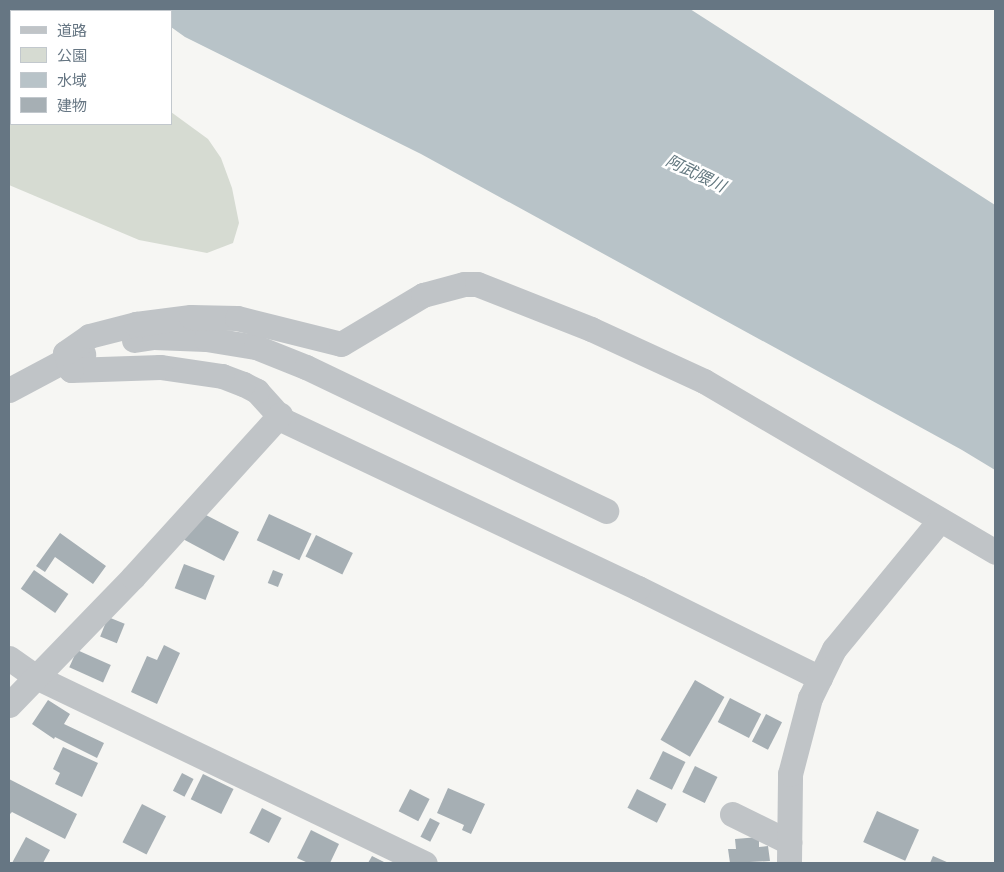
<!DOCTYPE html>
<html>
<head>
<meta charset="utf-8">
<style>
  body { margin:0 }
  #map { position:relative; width:1004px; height:872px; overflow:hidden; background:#f6f6f3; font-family:Manrope,"Noto Sans JP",sans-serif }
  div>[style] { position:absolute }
  .green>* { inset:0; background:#d6dbd2 }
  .water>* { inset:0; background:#b8c3c8 }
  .building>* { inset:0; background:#a6afb4; transform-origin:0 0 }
  .minor>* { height:25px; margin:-12.5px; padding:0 12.5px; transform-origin:12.5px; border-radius:12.5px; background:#c0c4c7 }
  span { translate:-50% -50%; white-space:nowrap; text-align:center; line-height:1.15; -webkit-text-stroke:5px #fff; paint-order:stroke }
  .water-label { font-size:16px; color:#62777f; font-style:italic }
  .frame { position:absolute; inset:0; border:10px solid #667683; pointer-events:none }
  .legend { position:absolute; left:10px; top:10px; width:162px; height:115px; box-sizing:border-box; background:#fff; border:1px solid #c2c8cd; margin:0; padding:6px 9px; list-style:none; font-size:15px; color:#667683 }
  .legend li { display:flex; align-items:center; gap:10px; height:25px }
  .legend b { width:25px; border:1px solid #c2c8cd }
</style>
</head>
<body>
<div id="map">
  <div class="green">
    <i style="clip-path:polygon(9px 9px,25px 9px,30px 11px,11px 11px,11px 124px,171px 124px,171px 112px,208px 139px,221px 158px,232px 188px,239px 223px,233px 243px,207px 253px,139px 240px,9px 185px)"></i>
  </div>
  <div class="water">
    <i style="clip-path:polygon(143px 9px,690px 9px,995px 205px,995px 470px,962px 450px,421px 154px,185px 37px,171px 27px,171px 11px,147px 11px)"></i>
  </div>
  <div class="building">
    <i style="clip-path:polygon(202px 513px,239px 532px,224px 561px,181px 538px)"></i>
    <i style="left:269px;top:514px;width:47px;height:29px;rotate:25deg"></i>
    <i style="clip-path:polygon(60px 533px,106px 566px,93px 584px,55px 557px,45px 572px,36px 566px)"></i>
    <i style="left:316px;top:535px;width:41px;height:24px;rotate:26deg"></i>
    <i style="left:184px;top:564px;width:33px;height:26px;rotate:21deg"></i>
    <i style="left:34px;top:570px;width:42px;height:23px;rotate:35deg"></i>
    <i style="left:273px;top:570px;width:11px;height:14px;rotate:22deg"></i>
    <i style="left:108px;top:617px;width:18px;height:21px;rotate:22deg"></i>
    <i style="clip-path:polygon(164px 645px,180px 653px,157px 704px,131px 692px,147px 656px,157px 660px)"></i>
    <i style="left:77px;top:650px;width:37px;height:19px;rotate:24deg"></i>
    <i style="left:695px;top:680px;width:34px;height:69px;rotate:30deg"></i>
    <i style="left:730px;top:698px;width:35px;height:27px;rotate:27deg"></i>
    <i style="clip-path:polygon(48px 700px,70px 714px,64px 724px,104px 743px,97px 758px,55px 737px,54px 739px,32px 724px)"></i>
    <i style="left:766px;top:714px;width:18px;height:31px;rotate:27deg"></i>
    <i style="clip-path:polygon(63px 747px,98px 763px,82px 797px,55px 784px,60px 773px,53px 769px)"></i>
    <i style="left:663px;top:751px;width:25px;height:31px;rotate:26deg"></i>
    <i style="left:695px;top:766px;width:25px;height:29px;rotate:26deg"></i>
    <i style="left:182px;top:773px;width:13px;height:20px;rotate:27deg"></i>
    <i style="left:203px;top:774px;width:34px;height:28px;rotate:26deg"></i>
    <i style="clip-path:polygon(9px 779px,77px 814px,65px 839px,12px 812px,9px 815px)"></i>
    <i style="clip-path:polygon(448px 788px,485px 804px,471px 834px,462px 830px,464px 825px,437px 813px)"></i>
    <i style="left:410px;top:789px;width:22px;height:25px;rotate:27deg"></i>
    <i style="left:637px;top:789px;width:33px;height:21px;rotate:27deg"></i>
    <i style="left:142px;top:804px;width:27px;height:43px;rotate:27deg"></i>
    <i style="left:262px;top:808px;width:22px;height:28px;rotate:27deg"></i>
    <i style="left:877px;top:811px;width:46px;height:34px;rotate:24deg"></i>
    <i style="left:430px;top:818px;width:11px;height:21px;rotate:27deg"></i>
    <i style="clip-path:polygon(311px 830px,339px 844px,330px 863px,308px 863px,297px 858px)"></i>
    <i style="clip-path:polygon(26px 837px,50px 850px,43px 863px,12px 863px)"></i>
    <i style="clip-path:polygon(759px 837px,759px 847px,768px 846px,770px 861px,730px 863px,728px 849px,736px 849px,735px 839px)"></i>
    <i style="clip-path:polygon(372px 856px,386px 863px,368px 863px)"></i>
    <i style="clip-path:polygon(933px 856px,949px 863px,930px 863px)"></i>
  </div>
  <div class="minor">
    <i style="left:134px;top:340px;width:20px;rotate:-9deg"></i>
    <i style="left:154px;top:337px;width:52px;rotate:2.2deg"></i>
    <i style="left:206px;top:339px;width:51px;rotate:9.1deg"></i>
    <i style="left:256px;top:347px;width:54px;rotate:21.8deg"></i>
    <i style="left:306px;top:367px;width:333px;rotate:25.6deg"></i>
    <i style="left:9px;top:390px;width:66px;rotate:-28.1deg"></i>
    <i style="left:67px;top:359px;width:17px;rotate:-17deg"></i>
    <i style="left:9px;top:658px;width:33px;rotate:35deg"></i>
    <i style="left:36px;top:677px;width:431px;rotate:25.6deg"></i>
    <i style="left:820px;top:678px;width:203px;rotate:-153.7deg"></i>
    <i style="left:638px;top:588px;width:393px;rotate:-154.7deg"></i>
    <i style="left:283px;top:420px;width:39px;rotate:-132deg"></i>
    <i style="left:257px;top:391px;width:16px;rotate:-153deg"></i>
    <i style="left:243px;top:384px;width:22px;rotate:-159deg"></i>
    <i style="left:222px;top:376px;width:63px;rotate:-171.7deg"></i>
    <i style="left:160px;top:367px;width:89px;rotate:178.1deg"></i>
    <i style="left:71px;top:370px;width:18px;rotate:-109deg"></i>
    <i style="left:65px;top:353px;width:29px;rotate:-35deg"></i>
    <i style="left:89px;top:336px;width:49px;rotate:-14.3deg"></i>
    <i style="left:136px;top:324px;width:55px;rotate:-7.3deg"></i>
    <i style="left:191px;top:317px;width:46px;rotate:1.2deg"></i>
    <i style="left:237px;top:318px;width:107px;rotate:14deg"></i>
    <i style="left:341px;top:344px;width:96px;rotate:-30.9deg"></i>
    <i style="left:423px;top:295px;width:42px;rotate:-15deg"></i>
    <i style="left:464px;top:284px;width:13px"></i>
    <i style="left:477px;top:284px;width:123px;rotate:21.5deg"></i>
    <i style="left:591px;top:329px;width:124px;rotate:24.7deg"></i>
    <i style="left:704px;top:381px;width:338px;rotate:30.4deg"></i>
    <i style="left:9px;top:705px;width:178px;rotate:-45.9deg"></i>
    <i style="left:133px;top:577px;width:219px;rotate:-47.8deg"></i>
    <i style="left:732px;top:814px;width:64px;rotate:26.2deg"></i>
    <i style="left:789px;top:861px;width:87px;rotate:-89.3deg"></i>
    <i style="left:790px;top:774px;width:79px;rotate:-75.3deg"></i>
    <i style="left:810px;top:698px;width:55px;rotate:-63.9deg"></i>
    <i style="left:834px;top:649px;width:166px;rotate:-50.6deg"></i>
  </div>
  <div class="water-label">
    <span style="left:696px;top:173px;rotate:26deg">阿武隈川</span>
  </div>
  <div class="frame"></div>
  <ul class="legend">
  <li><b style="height:6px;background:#c0c4c7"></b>道路</li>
  <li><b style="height:14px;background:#d6dbd2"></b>公園</li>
  <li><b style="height:14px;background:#b8c3c8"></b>水域</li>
  <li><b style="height:14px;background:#a6afb4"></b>建物</li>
  </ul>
</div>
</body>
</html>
